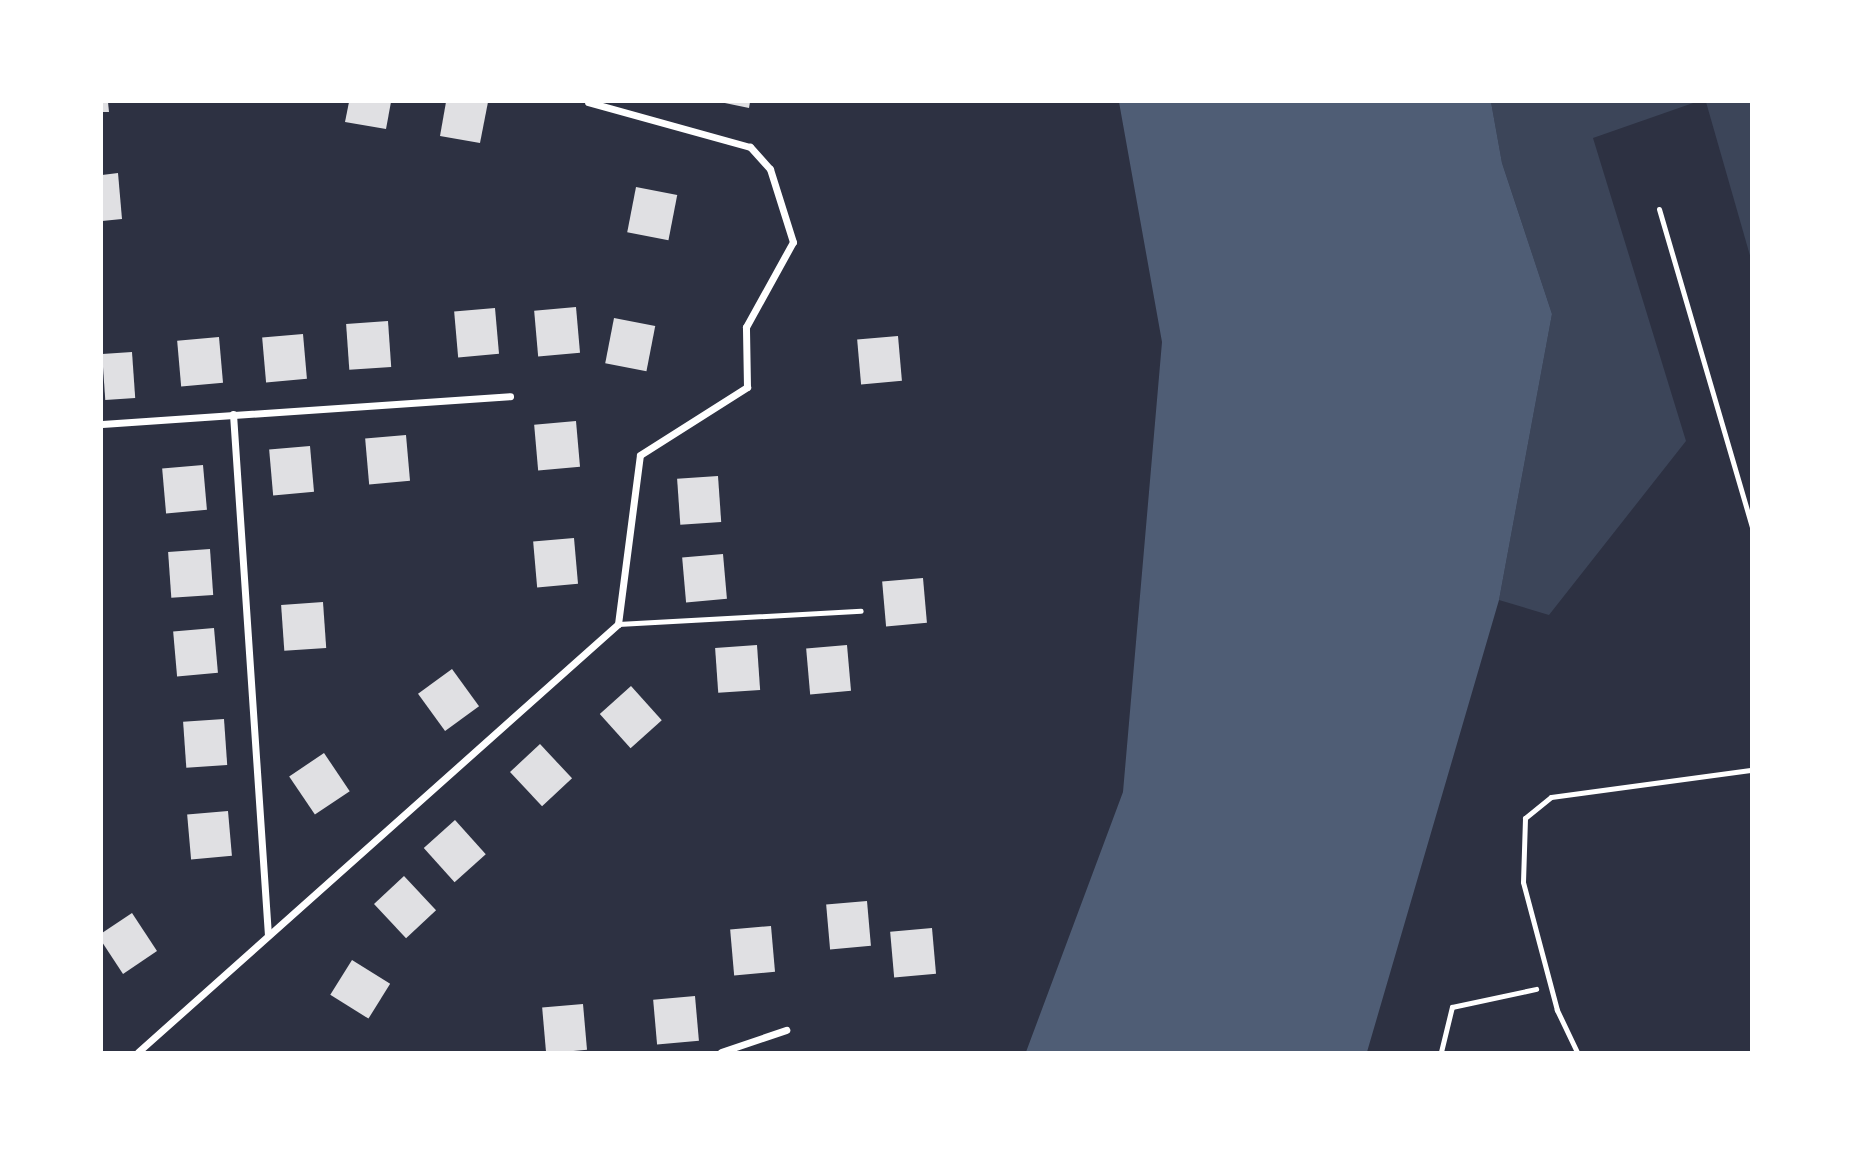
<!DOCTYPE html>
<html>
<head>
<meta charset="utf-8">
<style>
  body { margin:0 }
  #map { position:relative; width:1853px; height:1154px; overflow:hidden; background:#2d3142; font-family:"Golos Text",sans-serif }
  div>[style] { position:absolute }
  .green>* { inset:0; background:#3c4559 }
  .water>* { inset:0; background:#4f5d75 }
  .building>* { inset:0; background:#e0e0e3; transform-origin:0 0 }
  .path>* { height:4.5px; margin:-2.25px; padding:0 2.25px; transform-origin:2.25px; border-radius:2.25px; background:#fff }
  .service>* { height:5px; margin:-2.5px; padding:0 2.5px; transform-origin:2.5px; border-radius:2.5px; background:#fff }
  .minor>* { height:7px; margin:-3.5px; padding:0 3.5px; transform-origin:3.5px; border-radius:3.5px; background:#fff }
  span { translate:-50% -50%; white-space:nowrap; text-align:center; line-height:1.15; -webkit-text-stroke:7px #fff; paint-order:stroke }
  .frame { position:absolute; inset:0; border:103px solid #fff; pointer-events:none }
</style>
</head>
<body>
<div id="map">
  <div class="green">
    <i style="clip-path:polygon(1491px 102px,1696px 102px,1593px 138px,1686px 441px,1549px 615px,1499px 600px,1552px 314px,1502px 163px)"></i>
    <i style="clip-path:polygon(1706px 102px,1751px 102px,1751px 259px)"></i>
  </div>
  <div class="water">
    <i style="clip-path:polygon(1119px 102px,1491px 102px,1502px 163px,1552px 314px,1499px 600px,1367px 1052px,1026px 1052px,1123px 792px,1162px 342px)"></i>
  </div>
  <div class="building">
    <i style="clip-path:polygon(102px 102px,108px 102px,109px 112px,102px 112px)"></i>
    <i style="clip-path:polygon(349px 102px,391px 102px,386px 129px,345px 122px)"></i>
    <i style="clip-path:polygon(446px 102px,488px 102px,480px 143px,440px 136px)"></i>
    <i style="clip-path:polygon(720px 102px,750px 102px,749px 108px)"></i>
    <i style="clip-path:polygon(118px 173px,122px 219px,102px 221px,102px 175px)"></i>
    <i style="left:636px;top:187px;width:42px;height:46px;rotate:11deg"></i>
    <i style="left:576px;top:307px;width:46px;height:42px;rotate:85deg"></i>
    <i style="left:495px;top:308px;width:46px;height:41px;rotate:85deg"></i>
    <i style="left:614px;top:318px;width:42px;height:46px;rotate:11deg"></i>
    <i style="left:388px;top:321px;width:46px;height:42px;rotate:86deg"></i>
    <i style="left:303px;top:334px;width:45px;height:41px;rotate:85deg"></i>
    <i style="left:898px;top:336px;width:45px;height:41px;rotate:85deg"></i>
    <i style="left:219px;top:337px;width:46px;height:42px;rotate:85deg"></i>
    <i style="left:132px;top:352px;width:46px;height:30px;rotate:86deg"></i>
    <i style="left:576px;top:421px;width:46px;height:42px;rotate:85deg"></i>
    <i style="left:406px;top:435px;width:46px;height:41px;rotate:85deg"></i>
    <i style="left:310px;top:446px;width:46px;height:41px;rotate:85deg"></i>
    <i style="left:203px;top:465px;width:45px;height:41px;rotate:85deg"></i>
    <i style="left:718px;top:476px;width:46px;height:41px;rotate:86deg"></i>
    <i style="left:574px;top:538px;width:46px;height:41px;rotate:85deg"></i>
    <i style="left:210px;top:549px;width:46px;height:42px;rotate:86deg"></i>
    <i style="left:723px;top:554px;width:45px;height:41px;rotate:85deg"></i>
    <i style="left:923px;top:578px;width:45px;height:41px;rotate:85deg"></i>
    <i style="left:323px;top:602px;width:46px;height:42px;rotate:86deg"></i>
    <i style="left:214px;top:628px;width:45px;height:41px;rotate:85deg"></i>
    <i style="left:757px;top:645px;width:45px;height:42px;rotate:86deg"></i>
    <i style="left:847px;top:645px;width:46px;height:41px;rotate:85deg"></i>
    <i style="left:452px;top:669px;width:46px;height:42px;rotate:54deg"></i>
    <i style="left:631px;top:686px;width:46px;height:42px;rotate:48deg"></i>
    <i style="left:224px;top:719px;width:46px;height:41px;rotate:86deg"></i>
    <i style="left:540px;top:744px;width:47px;height:41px;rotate:47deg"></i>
    <i style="left:324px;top:753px;width:46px;height:42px;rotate:56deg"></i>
    <i style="left:228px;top:811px;width:45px;height:41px;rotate:85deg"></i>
    <i style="left:455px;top:820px;width:46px;height:42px;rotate:48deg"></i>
    <i style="left:404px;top:876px;width:47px;height:41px;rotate:47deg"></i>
    <i style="left:867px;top:901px;width:45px;height:41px;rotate:85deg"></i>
    <i style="clip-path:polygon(132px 913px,157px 951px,123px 974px,102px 942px,102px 933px)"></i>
    <i style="left:771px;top:926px;width:46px;height:41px;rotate:85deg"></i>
    <i style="left:932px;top:928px;width:46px;height:42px;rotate:85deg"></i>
    <i style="left:352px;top:960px;width:45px;height:41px;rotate:32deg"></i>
    <i style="left:695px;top:996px;width:45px;height:42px;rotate:85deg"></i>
    <i style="left:583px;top:1004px;width:46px;height:41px;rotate:85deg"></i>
  </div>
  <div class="path">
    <i style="left:1441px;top:1052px;width:46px;rotate:-76.3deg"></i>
    <i style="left:1452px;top:1007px;width:86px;rotate:-12.1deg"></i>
  </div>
  <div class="service">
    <i style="left:1659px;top:209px;width:331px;rotate:73.7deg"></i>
    <i style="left:618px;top:624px;width:243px;rotate:-3.1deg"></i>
    <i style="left:1577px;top:1052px;width:47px;rotate:-115.5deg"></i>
    <i style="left:1557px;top:1010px;width:132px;rotate:-104.9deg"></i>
    <i style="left:1523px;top:882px;width:64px;rotate:-88.2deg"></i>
    <i style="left:1525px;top:818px;width:33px;rotate:-39deg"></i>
    <i style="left:1551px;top:797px;width:203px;rotate:-7.7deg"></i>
  </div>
  <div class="minor">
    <i style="left:233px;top:414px;width:522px;rotate:86.16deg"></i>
    <i style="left:102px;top:424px;width:409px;rotate:-3.9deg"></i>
    <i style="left:138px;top:1052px;width:643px;rotate:-41.72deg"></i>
    <i style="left:618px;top:624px;width:170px;rotate:-82.6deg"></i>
    <i style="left:640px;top:455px;width:127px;rotate:-32.4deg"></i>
    <i style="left:747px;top:387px;width:60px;rotate:-91deg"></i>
    <i style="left:746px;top:327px;width:97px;rotate:-61.1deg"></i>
    <i style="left:793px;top:242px;width:77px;rotate:-107.5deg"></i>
    <i style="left:770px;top:169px;width:30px;rotate:-132deg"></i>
    <i style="left:750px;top:147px;width:168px;rotate:-164.5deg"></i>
    <i style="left:721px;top:1052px;width:69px;rotate:-18.7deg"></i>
  </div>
  <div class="frame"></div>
</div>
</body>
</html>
